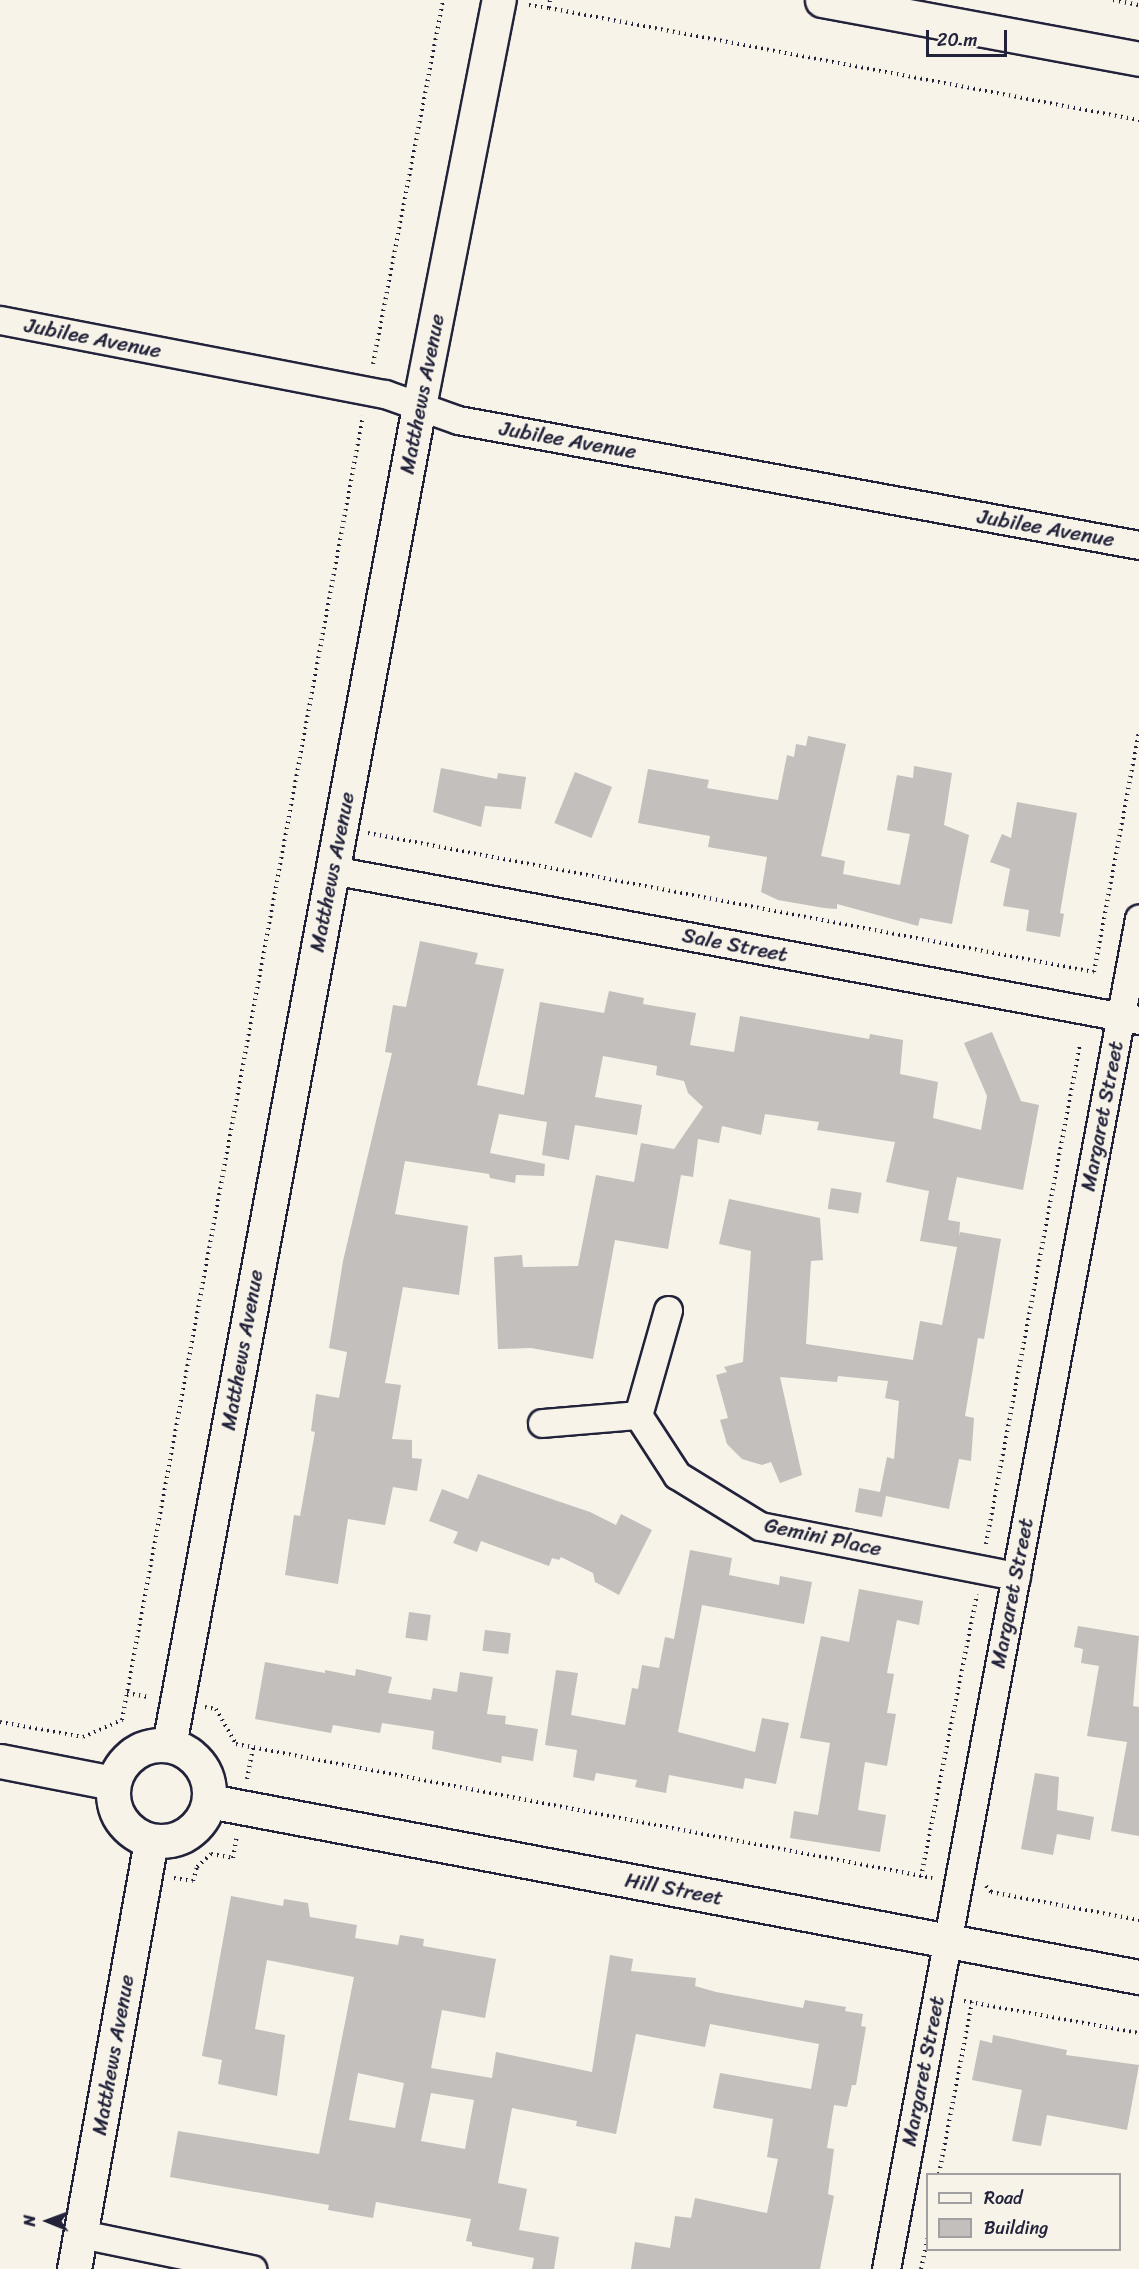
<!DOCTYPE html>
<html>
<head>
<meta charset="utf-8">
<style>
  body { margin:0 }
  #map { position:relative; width:1139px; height:2269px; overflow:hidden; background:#f7f3e8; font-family:Sriracha,sans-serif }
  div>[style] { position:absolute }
  .building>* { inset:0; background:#c2bfbd; transform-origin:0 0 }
  .path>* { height:4px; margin-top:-2px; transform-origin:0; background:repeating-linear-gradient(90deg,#22223b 0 1.5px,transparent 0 6px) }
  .roads { filter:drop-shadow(2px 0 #22223b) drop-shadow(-2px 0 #22223b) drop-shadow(0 2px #22223b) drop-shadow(0 -2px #22223b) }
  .street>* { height:27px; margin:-13.5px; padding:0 13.5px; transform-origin:13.5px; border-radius:13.5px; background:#f7f3e8 }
  .secondary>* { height:33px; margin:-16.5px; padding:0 16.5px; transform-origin:16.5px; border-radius:16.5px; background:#f7f3e8 }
  .secondary>.ring { margin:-16.5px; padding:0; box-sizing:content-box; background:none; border:33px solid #f7f3e8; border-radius:50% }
  span { translate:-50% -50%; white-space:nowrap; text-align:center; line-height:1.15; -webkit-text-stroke:5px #f7f3e8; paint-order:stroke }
  .street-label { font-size:21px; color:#22223b }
  .legend { position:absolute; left:926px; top:2173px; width:195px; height:78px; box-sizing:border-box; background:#f7f3e8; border:2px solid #a29fa3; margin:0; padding:8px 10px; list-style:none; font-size:18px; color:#22223b }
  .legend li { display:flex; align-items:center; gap:12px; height:30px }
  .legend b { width:30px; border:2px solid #a29fa3 }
  .north { position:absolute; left:18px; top:2191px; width:60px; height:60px; -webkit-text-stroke:4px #f7f3e8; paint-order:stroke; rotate:271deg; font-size:16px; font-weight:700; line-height:24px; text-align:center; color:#22223b }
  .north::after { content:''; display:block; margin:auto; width:21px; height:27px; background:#22223b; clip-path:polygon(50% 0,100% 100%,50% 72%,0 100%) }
  .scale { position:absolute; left:926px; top:30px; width:81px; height:27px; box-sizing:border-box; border:3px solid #22223b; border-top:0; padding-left:8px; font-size:18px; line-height:21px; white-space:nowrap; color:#22223b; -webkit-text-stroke:4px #f7f3e8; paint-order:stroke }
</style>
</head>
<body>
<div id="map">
  <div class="building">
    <i style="clip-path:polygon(808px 736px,846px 744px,821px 856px,845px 861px,843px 874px,900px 885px,910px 834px,887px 830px,897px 775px,913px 778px,914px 766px,952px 773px,944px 825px,969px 835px,952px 924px,920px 918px,918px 926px,837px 904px,837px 909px,824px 908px,778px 900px,761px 892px,767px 857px,708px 847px,710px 836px,638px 823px,648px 769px,709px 780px,707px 788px,778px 800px,787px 755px,794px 757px,796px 744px,806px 746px)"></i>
    <i style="clip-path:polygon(441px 768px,497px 779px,498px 773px,526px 777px,521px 809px,485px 806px,481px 827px,433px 812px)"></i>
    <i style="left:575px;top:772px;width:40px;height:55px;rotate:22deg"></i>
    <i style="clip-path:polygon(1017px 802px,1077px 813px,1060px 913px,1064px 914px,1060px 937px,1026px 931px,1029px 910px,1003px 906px,1010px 869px,990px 862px,1002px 834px,1011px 838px)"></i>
    <i style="clip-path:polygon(420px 941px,478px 953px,475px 964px,504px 969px,477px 1085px,524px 1095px,540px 1002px,604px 1013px,609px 991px,644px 998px,643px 1004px,696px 1013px,690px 1045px,734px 1052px,740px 1016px,869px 1039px,870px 1034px,903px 1040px,900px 1074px,938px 1082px,933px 1118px,981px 1130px,987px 1096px,964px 1043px,992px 1032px,1021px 1101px,1039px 1105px,1023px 1190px,957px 1177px,948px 1220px,960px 1222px,959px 1237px,960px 1232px,1001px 1239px,984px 1339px,978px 1338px,965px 1416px,974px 1418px,971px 1461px,959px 1459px,949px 1509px,886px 1496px,882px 1517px,855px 1512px,859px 1488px,880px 1492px,887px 1457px,894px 1459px,899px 1401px,885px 1398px,888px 1381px,838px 1376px,837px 1382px,780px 1377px,802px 1475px,780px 1483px,771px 1462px,762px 1465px,742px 1459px,727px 1444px,720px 1420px,728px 1418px,716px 1375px,727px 1372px,724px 1367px,743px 1362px,751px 1251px,719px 1244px,729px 1199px,820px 1218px,823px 1260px,811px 1261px,806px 1344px,913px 1360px,920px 1321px,942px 1325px,957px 1247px,920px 1241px,929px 1191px,886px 1182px,895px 1142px,817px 1130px,819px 1122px,765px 1114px,761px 1135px,722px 1126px,719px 1143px,698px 1139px,693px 1177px,681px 1175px,668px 1249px,615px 1240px,593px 1359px,531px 1348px,498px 1349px,494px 1257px,522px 1255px,523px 1267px,578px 1266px,596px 1175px,634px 1182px,641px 1143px,674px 1149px,703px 1107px,688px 1093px,684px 1081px,656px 1075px,657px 1066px,603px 1056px,595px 1097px,642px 1105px,637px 1135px,575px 1125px,569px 1160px,542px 1155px,547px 1122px,499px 1114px,490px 1153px,545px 1164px,544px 1176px,516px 1175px,515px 1183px,490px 1178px,489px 1174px,405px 1161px,395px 1214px,468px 1226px,459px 1295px,403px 1287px,385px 1383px,401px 1385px,392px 1439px,412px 1440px,412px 1458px,422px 1459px,417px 1491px,393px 1487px,385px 1525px,348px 1519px,338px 1584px,285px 1575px,294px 1515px,300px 1516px,315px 1432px,311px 1431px,316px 1394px,339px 1398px,347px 1352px,329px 1348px,343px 1261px,392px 1053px,385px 1052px,393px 1005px,406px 1007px)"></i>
    <i style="left:831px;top:1188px;width:31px;height:21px;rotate:9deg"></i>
    <i style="clip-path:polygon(478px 1474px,590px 1512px,616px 1525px,621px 1514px,652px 1530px,619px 1595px,595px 1582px,593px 1573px,561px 1557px,559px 1560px,552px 1558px,549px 1566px,481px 1541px,477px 1552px,453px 1543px,458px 1532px,429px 1521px,442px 1489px,468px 1499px)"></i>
    <i style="clip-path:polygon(690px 1550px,732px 1558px,729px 1575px,779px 1585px,780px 1576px,812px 1582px,804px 1624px,702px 1605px,678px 1732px,755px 1752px,762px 1718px,789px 1723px,776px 1784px,745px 1778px,743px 1789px,669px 1775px,666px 1793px,635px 1787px,637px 1780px,596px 1773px,594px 1781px,573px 1777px,577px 1750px,545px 1745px,556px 1670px,578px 1673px,571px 1715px,625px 1725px,632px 1688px,638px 1689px,642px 1665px,659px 1668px,665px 1637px,674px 1639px)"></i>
    <i style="clip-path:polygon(859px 1589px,923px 1601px,919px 1625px,897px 1620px,887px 1673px,894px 1674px,887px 1713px,896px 1714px,887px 1766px,865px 1762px,858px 1810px,886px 1815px,880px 1852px,790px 1838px,794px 1811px,818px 1815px,830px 1743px,800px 1738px,821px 1636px,849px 1642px)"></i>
    <i style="left:409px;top:1612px;width:22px;height:26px;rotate:8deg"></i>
    <i style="clip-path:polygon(1078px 1626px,1139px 1636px,1133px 1706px,1139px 1707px,1139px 1836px,1111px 1831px,1127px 1742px,1087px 1736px,1099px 1666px,1081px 1663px,1083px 1649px,1074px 1647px)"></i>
    <i style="left:485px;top:1630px;width:26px;height:21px;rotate:7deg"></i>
    <i style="clip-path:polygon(265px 1662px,325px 1673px,325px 1670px,355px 1676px,356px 1669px,392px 1677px,388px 1693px,431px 1700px,433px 1688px,457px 1692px,460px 1672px,493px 1677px,487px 1714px,506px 1716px,505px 1724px,538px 1729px,533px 1761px,502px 1756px,501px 1763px,432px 1749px,434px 1731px,382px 1723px,380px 1733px,333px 1725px,331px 1733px,255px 1719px)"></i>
    <i style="clip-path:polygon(1035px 1773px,1059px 1777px,1057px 1810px,1094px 1817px,1090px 1840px,1057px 1834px,1053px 1855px,1021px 1849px)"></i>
    <i style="clip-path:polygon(evenodd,231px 1896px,283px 1906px,284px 1899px,308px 1903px,310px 1917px,357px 1925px,355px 1938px,398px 1945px,400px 1935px,424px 1939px,423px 1946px,496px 1959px,485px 2018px,442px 2010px,431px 2068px,492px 2078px,496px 2052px,592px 2072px,610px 1955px,633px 1959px,631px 1971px,696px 1978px,695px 1986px,716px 1992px,803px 2008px,805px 2000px,846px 2007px,845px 2011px,863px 2014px,861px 2026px,866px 2027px,856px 2085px,852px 2085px,847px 2107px,834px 2105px,827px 2148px,834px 2149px,828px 2194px,834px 2196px,820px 2269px,631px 2269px,635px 2242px,670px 2248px,675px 2216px,691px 2218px,695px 2198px,767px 2213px,778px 2159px,767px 2157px,773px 2119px,713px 2108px,720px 2073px,811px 2089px,819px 2044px,710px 2024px,705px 2047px,636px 2034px,616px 2134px,576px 2126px,577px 2121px,512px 2108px,498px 2183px,527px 2189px,519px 2230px,559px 2237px,554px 2269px,532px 2269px,534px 2258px,472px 2246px,472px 2242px,466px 2241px,471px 2219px,376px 2202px,373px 2218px,328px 2210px,329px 2205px,170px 2177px,178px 2131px,319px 2154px,354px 1977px,267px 1960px,255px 2029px,285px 2035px,277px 2096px,218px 2084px,222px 2060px,202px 2056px,231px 1896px,358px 2073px,404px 2083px,395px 2128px,349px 2120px,358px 2073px,231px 1896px,431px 2093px,474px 2100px,465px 2149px,421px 2141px,431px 2093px)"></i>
    <i style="clip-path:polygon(993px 2035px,1067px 2050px,1066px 2055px,1139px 2065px,1127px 2130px,1047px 2115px,1041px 2146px,1012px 2141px,1022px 2090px,972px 2080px,980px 2040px,992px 2043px)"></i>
  </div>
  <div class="path">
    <i style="left:1113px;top:0;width:26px;rotate:11deg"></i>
    <i style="left:529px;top:5px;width:20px;rotate:9deg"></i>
    <i style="left:549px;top:8px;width:8px;rotate:-83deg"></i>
    <i style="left:549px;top:8px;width:601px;rotate:10.75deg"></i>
    <i style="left:373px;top:364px;width:371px;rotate:-79.1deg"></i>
    <i style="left:368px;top:833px;width:739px;rotate:10.84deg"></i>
    <i style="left:1094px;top:972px;width:244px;rotate:-79.4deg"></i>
    <i style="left:986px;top:1544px;width:509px;rotate:-79.35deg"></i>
    <i style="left:127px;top:1693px;width:20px;rotate:11deg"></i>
    <i style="left:205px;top:1707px;width:11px;rotate:10deg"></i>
    <i style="left:216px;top:1709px;width:40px;rotate:60.3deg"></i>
    <i style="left:236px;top:1744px;width:709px;rotate:10.9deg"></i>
    <i style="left:0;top:1722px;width:84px;rotate:10.2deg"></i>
    <i style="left:83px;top:1737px;width:43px;rotate:-23.6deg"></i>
    <i style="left:122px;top:1720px;width:1326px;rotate:-79.53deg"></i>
    <i style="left:247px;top:1779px;width:32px;rotate:-79deg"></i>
    <i style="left:921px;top:1877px;width:288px;rotate:-78.8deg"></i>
    <i style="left:174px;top:1878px;width:19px;rotate:9deg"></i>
    <i style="left:193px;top:1881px;width:15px;rotate:-74deg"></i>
    <i style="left:197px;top:1867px;width:19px;rotate:-43deg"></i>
    <i style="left:211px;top:1854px;width:22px;rotate:10deg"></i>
    <i style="left:233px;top:1858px;width:22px;rotate:-80deg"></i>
    <i style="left:986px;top:1886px;width:8px;rotate:50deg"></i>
    <i style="left:991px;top:1892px;width:151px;rotate:10.7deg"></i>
    <i style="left:964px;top:2001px;width:178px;rotate:10.4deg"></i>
    <i style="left:939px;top:2174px;width:175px;rotate:-79.1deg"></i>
    <i style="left:921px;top:2269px;width:34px;rotate:-78deg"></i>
  </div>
  <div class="roads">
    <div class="street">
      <i style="left:0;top:320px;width:392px;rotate:10.9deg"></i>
      <i style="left:385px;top:394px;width:77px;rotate:19.6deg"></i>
      <i style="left:458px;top:420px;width:692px;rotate:10.4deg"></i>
      <i style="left:332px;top:870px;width:821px;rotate:10.53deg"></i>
      <i style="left:668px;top:1310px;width:109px;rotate:105.9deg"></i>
      <i style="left:638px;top:1415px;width:72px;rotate:57deg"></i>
      <i style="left:677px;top:1475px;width:97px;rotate:31.6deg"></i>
      <i style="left:760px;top:1526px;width:261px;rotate:11.1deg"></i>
      <i style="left:542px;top:1423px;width:96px;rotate:-4.8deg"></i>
      <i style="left:81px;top:2234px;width:175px;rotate:11.6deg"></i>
      <i style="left:886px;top:2269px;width:1374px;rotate:-79.39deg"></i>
    </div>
    <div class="secondary">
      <i style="left:822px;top:0;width:322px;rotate:10.5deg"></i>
      <i class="ring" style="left:113px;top:1745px;width:63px;height:63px"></i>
      <i style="left:169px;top:1745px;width:1362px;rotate:-79.42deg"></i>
      <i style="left:419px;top:406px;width:414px;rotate:-78.9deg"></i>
      <i style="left:0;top:1761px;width:115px;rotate:11deg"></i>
      <i style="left:209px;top:1801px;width:947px;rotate:10.72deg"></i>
      <i style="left:74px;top:2269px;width:435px;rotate:-79.8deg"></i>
    </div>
  </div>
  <div class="street-label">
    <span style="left:93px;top:338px;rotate:11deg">Jubilee Avenue</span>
    <span style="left:422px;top:394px;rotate:-79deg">Matthews Avenue</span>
    <span style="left:568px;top:440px;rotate:10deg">Jubilee Avenue</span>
    <span style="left:1046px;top:528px;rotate:10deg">Jubilee Avenue</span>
    <span style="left:332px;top:872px;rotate:-79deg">Matthews Avenue</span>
    <span style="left:735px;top:945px;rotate:11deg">Sale Street</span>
    <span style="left:1102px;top:1116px;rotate:-79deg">Margaret Street</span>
    <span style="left:242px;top:1350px;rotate:-80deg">Matthews Avenue</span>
    <span style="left:823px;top:1537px;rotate:12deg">Gemini Place</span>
    <span style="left:1012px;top:1593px;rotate:-79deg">Margaret Street</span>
    <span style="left:674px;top:1889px;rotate:11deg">Hill Street</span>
    <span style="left:113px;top:2055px;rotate:-80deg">Matthews Avenue</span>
    <span style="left:923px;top:2071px;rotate:-79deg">Margaret Street</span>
  </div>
  <ul class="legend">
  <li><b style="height:8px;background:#f7f3e8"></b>Road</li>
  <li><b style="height:16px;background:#c2bfbd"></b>Building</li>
  </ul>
  <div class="north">N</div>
  <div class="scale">20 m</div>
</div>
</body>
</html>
